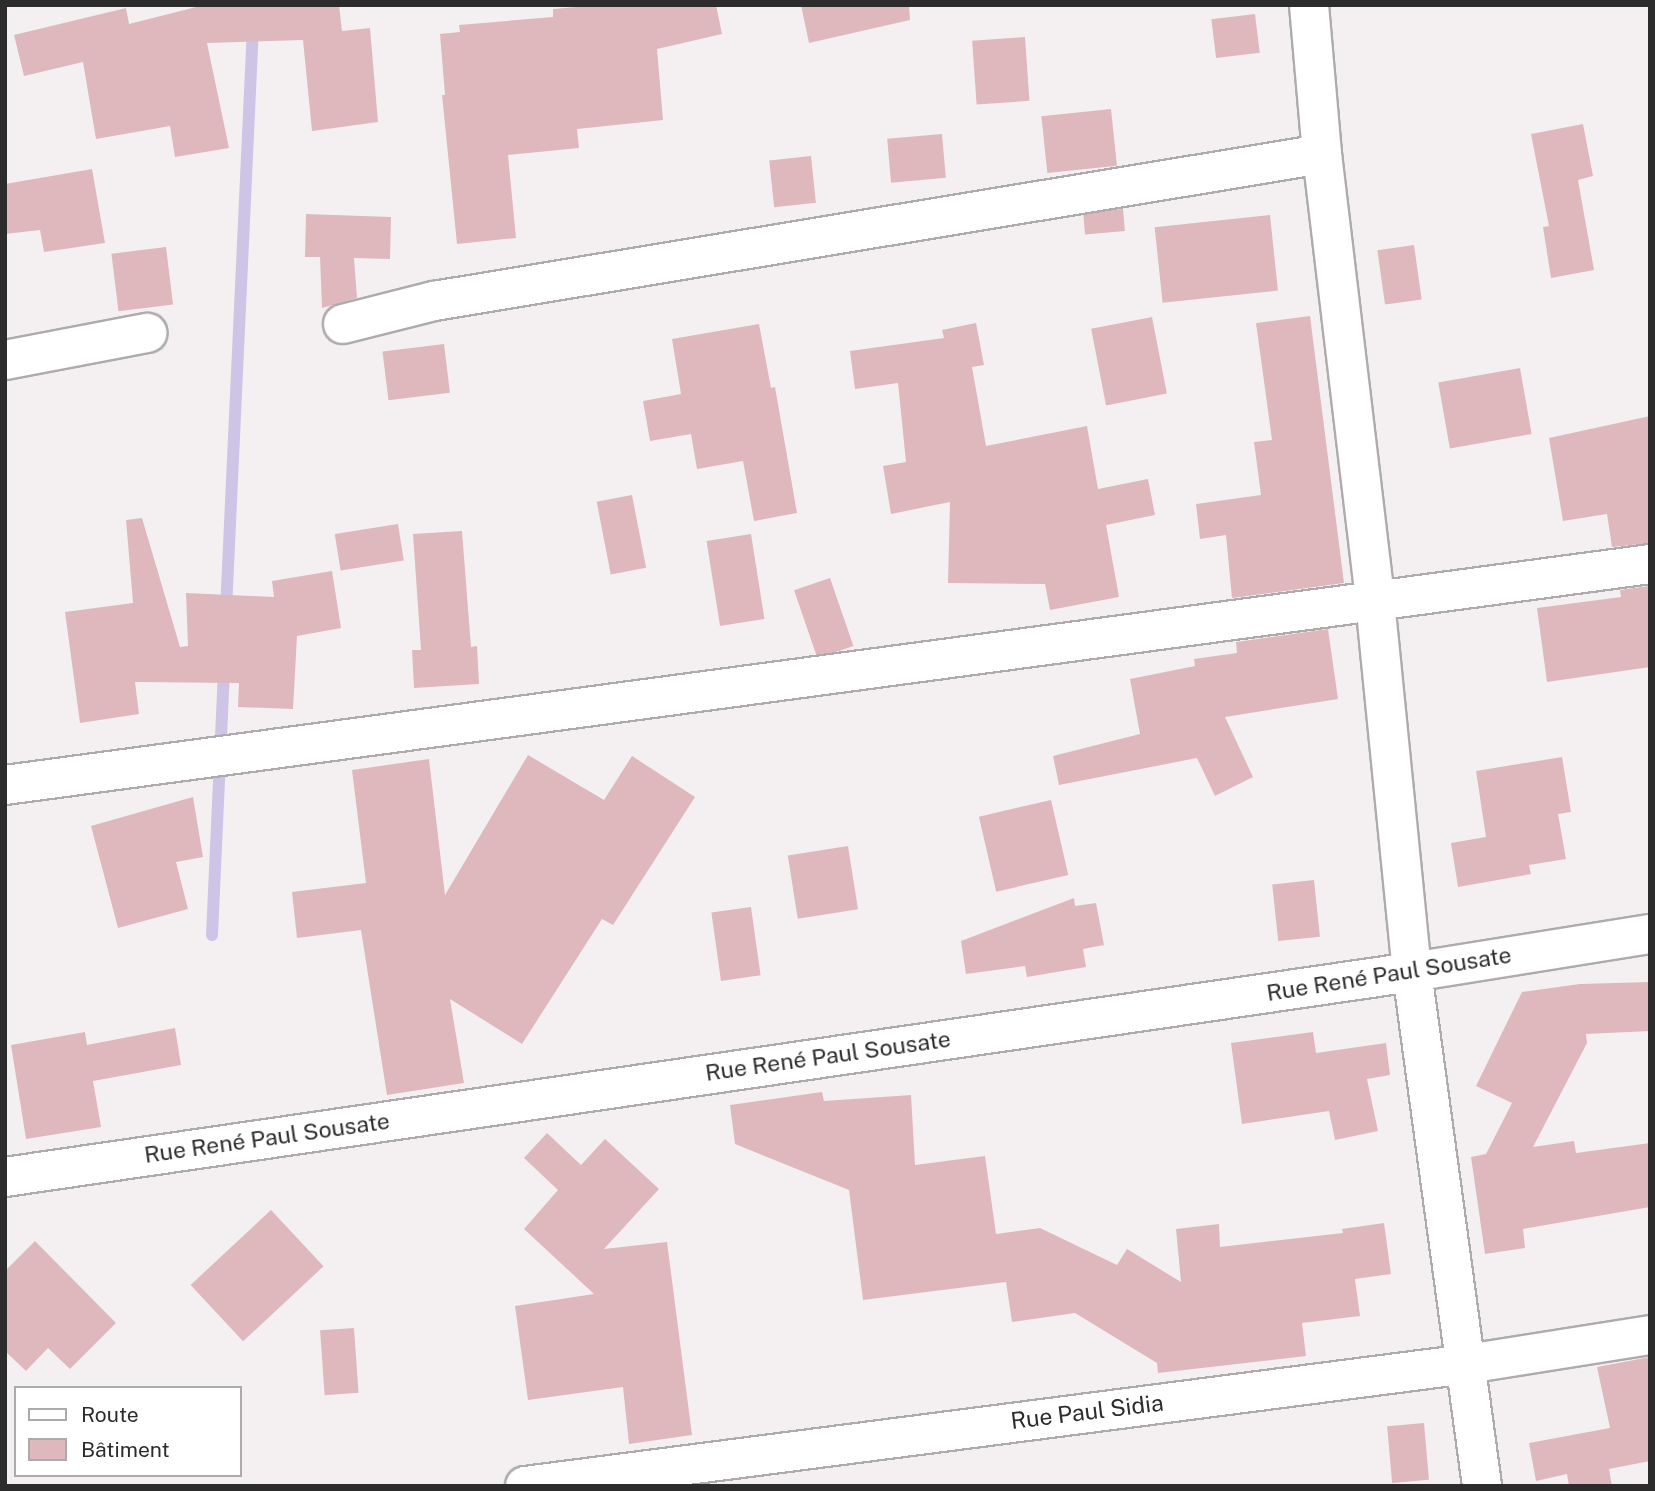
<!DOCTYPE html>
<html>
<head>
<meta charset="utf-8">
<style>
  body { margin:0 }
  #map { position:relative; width:1655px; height:1491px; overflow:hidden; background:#f4f0f2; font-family:"Public Sans",sans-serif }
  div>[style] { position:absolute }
  .stream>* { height:12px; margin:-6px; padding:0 6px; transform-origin:6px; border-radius:6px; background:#cec5e6 }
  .building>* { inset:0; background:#dfb8be; transform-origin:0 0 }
  .roads { filter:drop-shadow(2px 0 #afabad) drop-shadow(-2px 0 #afabad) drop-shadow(0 2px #afabad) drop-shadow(0 -2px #afabad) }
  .street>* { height:38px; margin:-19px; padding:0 19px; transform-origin:19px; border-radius:19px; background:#fff }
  span { translate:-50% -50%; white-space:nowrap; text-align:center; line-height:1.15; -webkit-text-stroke:6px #fff; paint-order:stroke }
  .street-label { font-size:23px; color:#2d2c2c }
  .frame { position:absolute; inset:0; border:7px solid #2d2c2c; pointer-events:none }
  .legend { position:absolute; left:14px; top:1386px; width:228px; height:91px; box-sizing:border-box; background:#fff; border:2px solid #ababab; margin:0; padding:9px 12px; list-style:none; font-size:21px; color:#2d2c2c }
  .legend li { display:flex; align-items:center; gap:14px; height:35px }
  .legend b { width:35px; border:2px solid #ababab }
</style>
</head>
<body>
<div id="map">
  <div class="stream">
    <i style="left:226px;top:610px;width:584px;rotate:-87.35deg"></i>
    <i style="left:212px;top:935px;width:269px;rotate:-87.4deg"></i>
  </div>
  <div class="building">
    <i style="clip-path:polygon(204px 5px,339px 5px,342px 31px,370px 28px,378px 122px,312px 131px,303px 40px,207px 43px,229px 148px,175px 157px,170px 126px,96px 139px,83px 62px,24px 76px,14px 35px,126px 8px,129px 24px)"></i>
    <i style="clip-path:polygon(601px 5px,716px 5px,722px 34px,657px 49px,663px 120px,577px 129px,579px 148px,508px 155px,516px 238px,457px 244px,442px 95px,445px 95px,440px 34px,460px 32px,459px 25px,553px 17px,553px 9px)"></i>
    <i style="clip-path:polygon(801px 5px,909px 5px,910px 20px,809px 43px)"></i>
    <i style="left:1255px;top:14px;width:39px;height:44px;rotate:83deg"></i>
    <i style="left:1025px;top:37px;width:64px;height:53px;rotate:86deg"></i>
    <i style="left:1111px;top:109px;width:57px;height:70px;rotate:84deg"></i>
    <i style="clip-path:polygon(1583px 124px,1593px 176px,1578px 180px,1594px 270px,1551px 278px,1543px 227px,1549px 226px,1531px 134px)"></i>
    <i style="left:942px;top:134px;width:44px;height:55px;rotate:85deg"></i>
    <i style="left:811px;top:156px;width:47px;height:42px;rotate:84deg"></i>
    <i style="clip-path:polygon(92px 169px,105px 243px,44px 252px,40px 230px,5px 234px,5px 184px)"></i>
    <i style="left:1123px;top:209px;width:22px;height:40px;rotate:85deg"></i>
    <i style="clip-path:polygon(306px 214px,391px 217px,390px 259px,354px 258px,357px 298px,322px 308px,320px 257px,305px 257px)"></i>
    <i style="left:1270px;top:215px;width:76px;height:116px;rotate:84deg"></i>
    <i style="left:1414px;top:245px;width:55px;height:37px;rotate:82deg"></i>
    <i style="left:166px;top:247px;width:58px;height:55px;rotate:83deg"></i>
    <i style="clip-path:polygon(1310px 316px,1344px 583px,1232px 598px,1226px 535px,1200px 539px,1196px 504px,1261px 495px,1254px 442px,1272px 440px,1256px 323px)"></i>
    <i style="left:1152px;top:317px;width:78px;height:62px;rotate:79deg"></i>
    <i style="clip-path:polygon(976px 323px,984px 365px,972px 367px,986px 446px,1087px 426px,1098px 489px,1148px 479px,1155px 515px,1106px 525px,1119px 597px,1050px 610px,1045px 584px,948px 583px,950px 502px,891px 514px,883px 466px,906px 462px,898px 383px,855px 389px,850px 351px,944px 338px,942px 330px)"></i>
    <i style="clip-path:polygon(759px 324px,771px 388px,775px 387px,797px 513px,754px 521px,743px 461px,697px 469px,691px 434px,650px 441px,643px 401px,681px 394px,672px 339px)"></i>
    <i style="left:444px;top:344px;width:49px;height:62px;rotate:83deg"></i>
    <i style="left:1520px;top:368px;width:67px;height:83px;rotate:80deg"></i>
    <i style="clip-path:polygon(1650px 416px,1650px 543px,1612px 547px,1607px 514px,1563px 521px,1549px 438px)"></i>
    <i style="left:632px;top:495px;width:74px;height:36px;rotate:79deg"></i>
    <i style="clip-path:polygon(142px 518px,180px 647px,188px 646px,186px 593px,274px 597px,272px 581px,332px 571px,341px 628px,297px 636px,293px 709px,238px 707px,239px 683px,135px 682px,139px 714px,80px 723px,65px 612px,133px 603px,126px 520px)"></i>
    <i style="left:398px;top:524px;width:37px;height:64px;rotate:81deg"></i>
    <i style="clip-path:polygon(462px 531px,471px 647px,477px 646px,479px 684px,414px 688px,412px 650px,421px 650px,413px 534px)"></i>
    <i style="left:751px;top:534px;width:86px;height:45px;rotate:81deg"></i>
    <i style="left:830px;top:578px;width:72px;height:38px;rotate:71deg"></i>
    <i style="clip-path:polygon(1649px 586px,1650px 667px,1547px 682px,1537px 608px,1621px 597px,1620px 590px)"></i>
    <i style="clip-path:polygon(1328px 629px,1338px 699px,1225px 717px,1253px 777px,1215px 796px,1197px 758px,1059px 785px,1053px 756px,1140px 734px,1130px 679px,1195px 666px,1194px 659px,1237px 653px,1236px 642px)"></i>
    <i style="clip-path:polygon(528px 755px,604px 800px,632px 756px,695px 797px,613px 925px,602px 919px,522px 1044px,450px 999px,464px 1083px,387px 1095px,361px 930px,297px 938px,292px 892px,366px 883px,352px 770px,429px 759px,445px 895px)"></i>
    <i style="clip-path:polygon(1562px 757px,1571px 812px,1558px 814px,1566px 859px,1529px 865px,1531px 874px,1458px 887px,1451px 843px,1486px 837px,1476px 771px)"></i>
    <i style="clip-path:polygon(193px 797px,203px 857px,176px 862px,188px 909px,118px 928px,91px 826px)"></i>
    <i style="left:1051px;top:800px;width:77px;height:74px;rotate:77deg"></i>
    <i style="left:848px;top:846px;width:64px;height:61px;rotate:81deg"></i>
    <i style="left:1314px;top:880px;width:57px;height:42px;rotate:84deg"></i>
    <i style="clip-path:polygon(1074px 898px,1075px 906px,1096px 903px,1104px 945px,1083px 949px,1086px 967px,1027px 977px,1025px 966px,966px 974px,961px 941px)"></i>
    <i style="left:751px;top:907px;width:69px;height:40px;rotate:82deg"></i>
    <i style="clip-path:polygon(1650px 982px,1650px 1031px,1586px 1034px,1587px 1043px,1533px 1147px,1574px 1141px,1576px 1153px,1650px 1143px,1650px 1207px,1523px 1229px,1525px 1248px,1485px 1254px,1471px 1157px,1486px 1154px,1512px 1103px,1476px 1086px,1522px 992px,1580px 984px)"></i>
    <i style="clip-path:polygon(175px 1028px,181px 1065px,93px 1081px,101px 1127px,26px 1139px,11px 1045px,85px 1032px,87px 1045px)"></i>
    <i style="clip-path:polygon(1313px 1032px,1316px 1053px,1386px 1043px,1390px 1075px,1367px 1079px,1378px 1131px,1335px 1140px,1329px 1111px,1242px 1124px,1231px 1043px)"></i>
    <i style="clip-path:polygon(822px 1092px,824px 1101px,911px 1095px,915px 1165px,985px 1156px,996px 1234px,1040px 1228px,1117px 1265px,1127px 1249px,1181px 1282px,1176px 1229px,1219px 1224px,1220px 1247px,1343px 1233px,1342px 1229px,1384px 1223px,1391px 1274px,1355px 1279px,1360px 1316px,1302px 1323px,1306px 1356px,1158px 1373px,1157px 1363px,1075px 1313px,1012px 1322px,1006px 1282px,863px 1300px,849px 1190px,735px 1144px,730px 1105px)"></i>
    <i style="clip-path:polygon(547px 1133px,581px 1165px,605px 1139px,659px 1189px,604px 1249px,667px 1242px,692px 1435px,629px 1444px,623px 1387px,528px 1400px,515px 1306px,594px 1294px,524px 1229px,558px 1190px,524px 1158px)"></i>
    <i style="left:271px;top:1210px;width:77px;height:110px;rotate:47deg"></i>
    <i style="clip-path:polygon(35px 1241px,116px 1323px,70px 1369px,48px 1348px,26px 1371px,5px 1351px,5px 1271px)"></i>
    <i style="left:354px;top:1328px;width:65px;height:34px;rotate:86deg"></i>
    <i style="clip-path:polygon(1650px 1357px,1650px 1461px,1609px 1469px,1612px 1486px,1569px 1486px,1567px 1474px,1536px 1481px,1529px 1443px,1610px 1428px,1597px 1367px)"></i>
    <i style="left:1424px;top:1423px;width:57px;height:37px;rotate:85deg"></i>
  </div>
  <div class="roads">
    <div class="street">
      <i style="left:1309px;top:5px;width:150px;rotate:85deg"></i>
      <i style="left:1322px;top:154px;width:450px;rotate:83.2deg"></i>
      <i style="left:1375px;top:601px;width:373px;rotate:84.3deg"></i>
      <i style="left:1412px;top:972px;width:519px;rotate:82.24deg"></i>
      <i style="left:343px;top:324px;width:94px;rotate:-14.2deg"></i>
      <i style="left:434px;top:301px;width:900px;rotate:-9.4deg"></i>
      <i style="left:5px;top:360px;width:145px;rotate:-10.8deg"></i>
      <i style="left:5px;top:785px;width:1660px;rotate:-7.65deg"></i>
      <i style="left:5px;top:1177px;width:1422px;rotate:-8.29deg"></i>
      <i style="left:1412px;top:972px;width:241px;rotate:-9.1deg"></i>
      <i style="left:525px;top:1486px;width:950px;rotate:-7.38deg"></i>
      <i style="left:1467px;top:1364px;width:185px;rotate:-9deg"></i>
    </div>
  </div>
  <div class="street-label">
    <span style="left:1389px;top:974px;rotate:-9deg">Rue René Paul Sousate</span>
    <span style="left:828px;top:1056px;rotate:-8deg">Rue René Paul Sousate</span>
    <span style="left:267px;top:1138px;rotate:-8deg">Rue René Paul Sousate</span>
    <span style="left:1087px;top:1412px;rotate:-7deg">Rue Paul Sidia</span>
  </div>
  <div class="frame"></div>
  <ul class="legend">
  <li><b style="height:9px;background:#fff"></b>Route</li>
  <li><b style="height:19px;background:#dfb8be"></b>Bâtiment</li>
  </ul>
</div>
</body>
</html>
